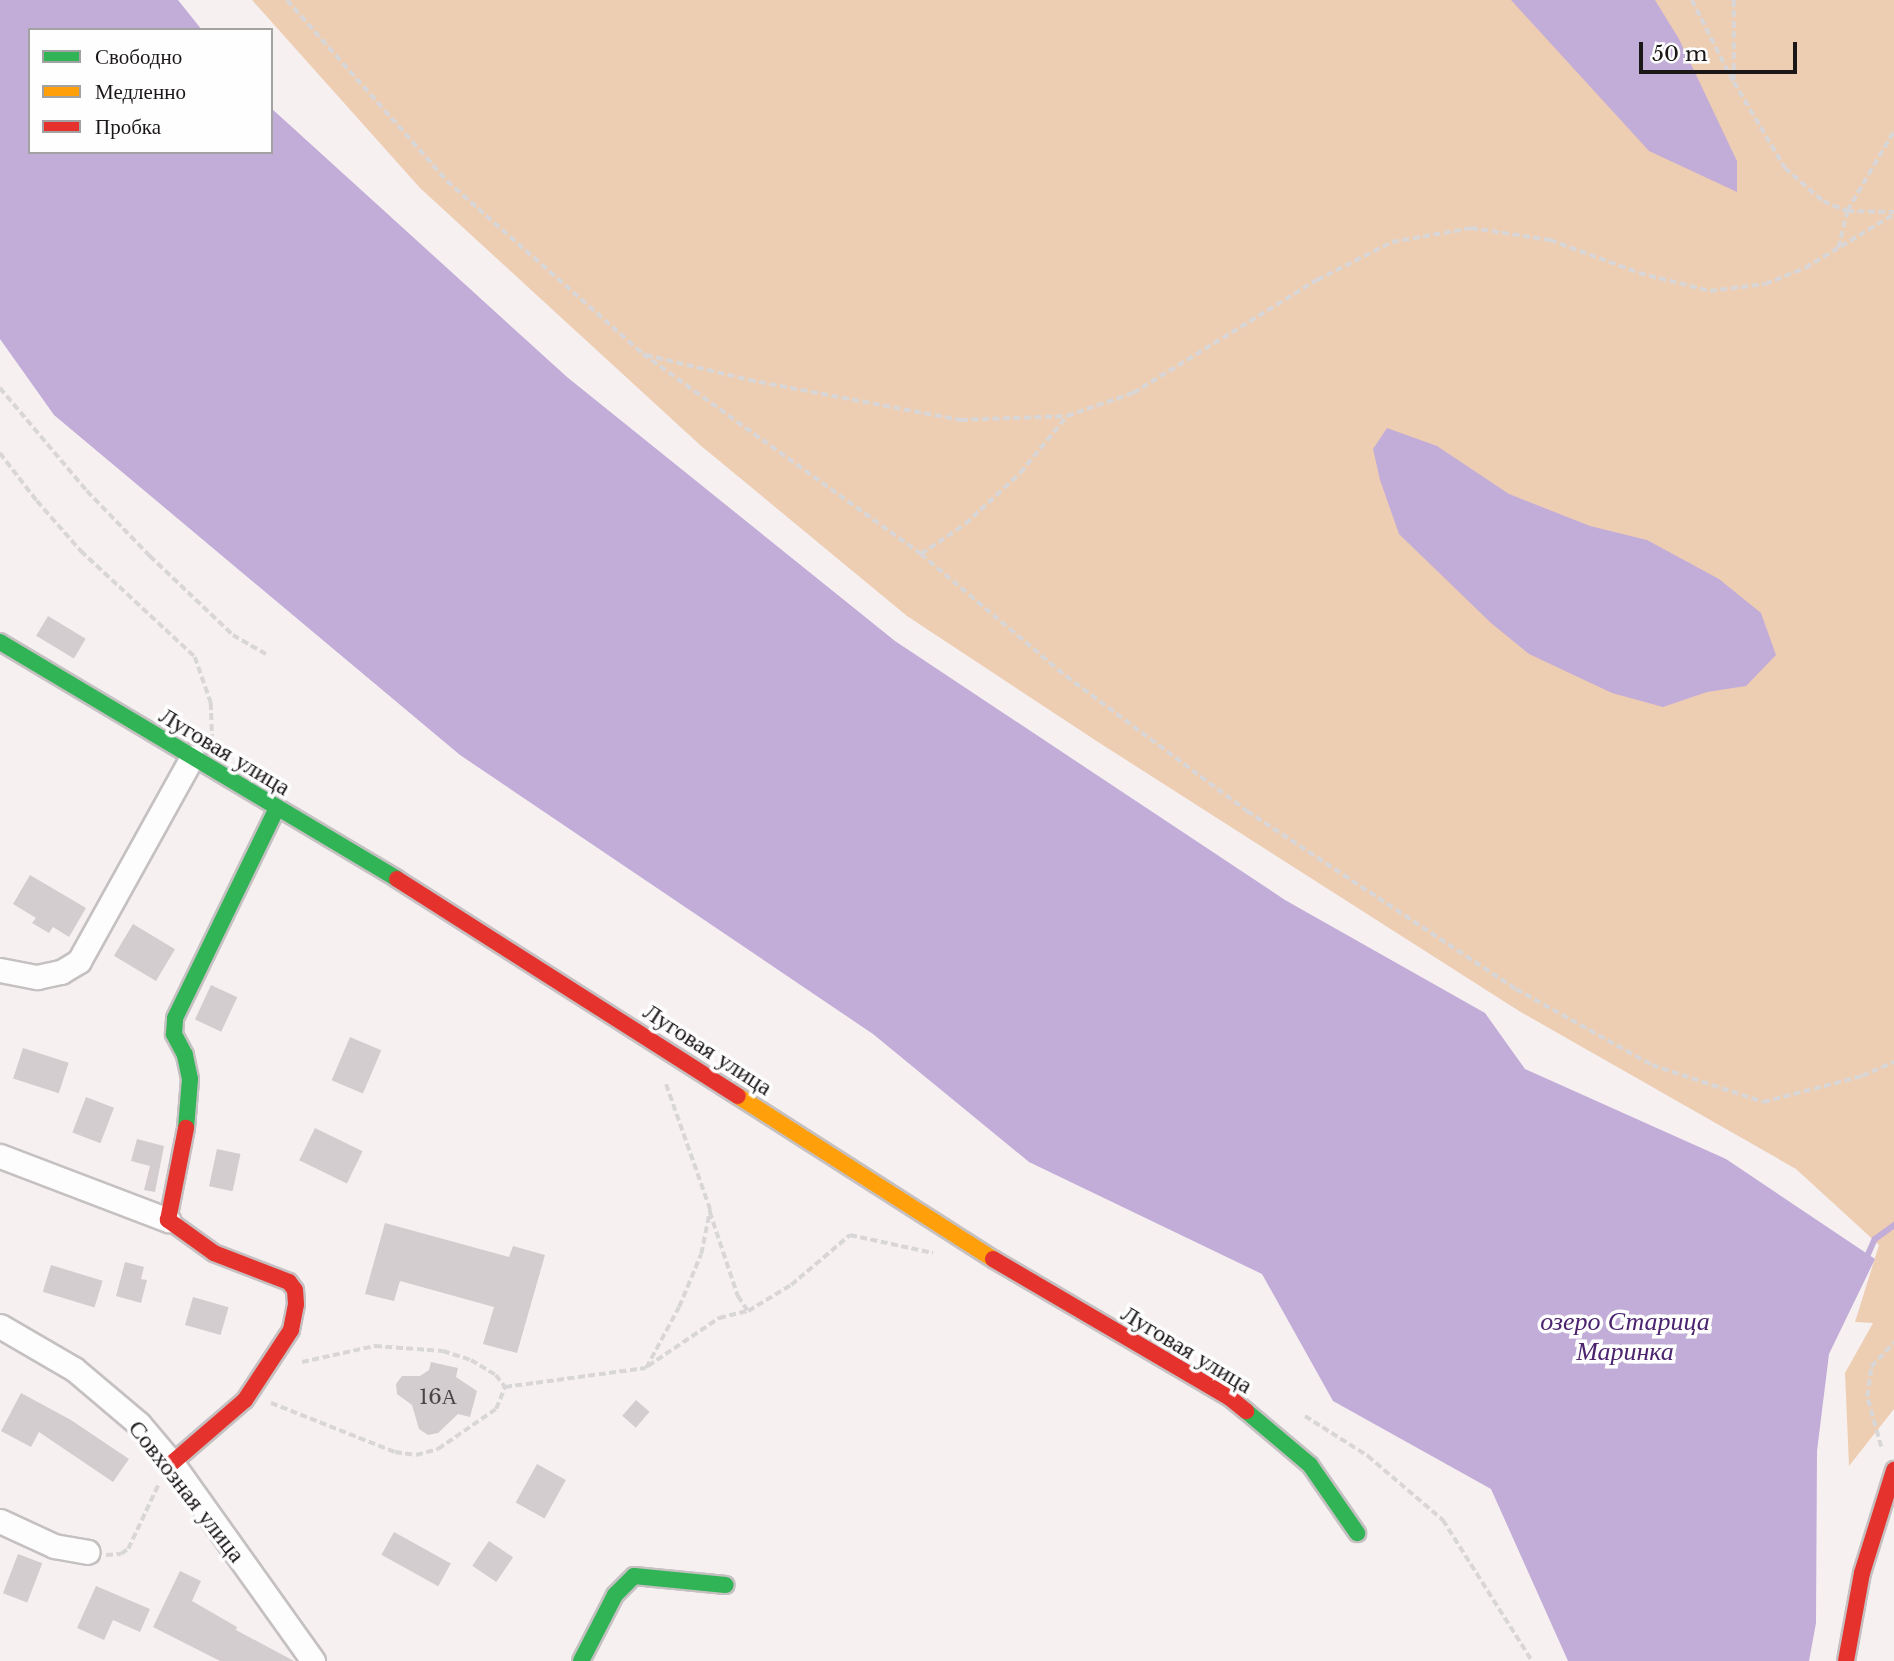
<!DOCTYPE html>
<html>
<head>
<meta charset="utf-8">
<style>
  body { margin:0 }
  #map { position:relative; width:1894px; height:1661px; overflow:hidden; background:#f7f0f1; font-family:"Libre Baskerville",serif }
  div>[style] { position:absolute }
  .green>* { inset:0; background:#eeceb2 }
  .water>* { inset:0; background:#c2acd8 }
  .stream>* { height:6px; margin:-3px; padding:0 3px; transform-origin:3px; border-radius:3px; background:#c2acd8 }
  .building>* { inset:0; background:#d3cdcf; transform-origin:0 0 }
  .path>* { height:3.5px; margin-top:-1.75px; transform-origin:0; background:repeating-linear-gradient(90deg,#d8d6d7 0 7px,transparent 0 10.5px) }
  .roads { filter:drop-shadow(2px 0 #c5c0c1) drop-shadow(-2px 0 #c5c0c1) drop-shadow(0 2px #c5c0c1) drop-shadow(0 -2px #c5c0c1) }
  .street>* { height:23px; margin:-11.5px; padding:0 11.5px; transform-origin:11.5px; border-radius:11.5px; background:#fefdfd }
  .fast>* { height:16px; margin:-8px; padding:0 8px; transform-origin:8px; border-radius:8px; background:#30b455 }
  .slow>* { height:16px; margin:-8px; padding:0 8px; transform-origin:8px; border-radius:8px; background:#ff9f0a }
  .jam>* { height:16px; margin:-8px; padding:0 8px; transform-origin:8px; border-radius:8px; background:#e5322d }
  span { translate:-50% -50%; white-space:nowrap; text-align:center; line-height:1.15; -webkit-text-stroke:7px #fefefe; paint-order:stroke }
  .number-label { font-size:21px; color:#494445 }
  .number-label span { -webkit-text-stroke-width:0 }
  .street-label { font-size:24px; color:#1b1717 }
  .water-label { font-size:26px; color:#4b236e; font-style:italic }
  .legend { position:absolute; left:28px; top:28px; width:245px; height:126px; box-sizing:border-box; background:#fefefe; border:2px solid #a3a2a2; margin:0; padding:9px 12px; list-style:none; font-size:21px; color:#1b1717 }
  .legend li { display:flex; align-items:center; gap:14px; height:35px }
  .legend b { width:35px; border:2px solid #a3a2a2 }
  .scale { position:absolute; left:1639px; top:42px; width:158px; height:32px; box-sizing:border-box; border:4px solid #1b1717; border-top:0; padding-left:9px; font-size:21px; line-height:24px; white-space:nowrap; color:#1b1717; -webkit-text-stroke:5px #fefefe; paint-order:stroke }
</style>
</head>
<body>
<div id="map">
  <div class="green">
    <i style="clip-path:polygon(252px 0,1894px 0,1894px 1409px,1849px 1466px,1845px 1373px,1873px 1323px,1855px 1322px,1879px 1245px,1796px 1169px,1519px 1011px,1098px 742px,907px 616px,700px 445px,420px 188px)"></i>
  </div>
  <div class="water">
    <i style="clip-path:polygon(0 0,178px 0,202px 30px,30px 30px,30px 152px,271px 152px,271px 108px,567px 377px,895px 641px,1285px 900px,1485px 1013px,1525px 1069px,1726px 1159px,1875px 1259px,1829px 1354px,1817px 1451px,1816px 1623px,1809px 1661px,1568px 1661px,1491px 1489px,1333px 1401px,1262px 1274px,1029px 1162px,873px 1034px,460px 755px,54px 415px,0 339px)"></i>
    <i style="clip-path:polygon(1511px 0,1655px 0,1679px 39px,1737px 161px,1737px 192px,1649px 151px)"></i>
    <i style="clip-path:polygon(1387px 428px,1437px 446px,1509px 494px,1590px 526px,1647px 540px,1719px 579px,1761px 613px,1776px 655px,1746px 686px,1707px 692px,1663px 707px,1612px 693px,1529px 654px,1491px 623px,1399px 534px,1380px 480px,1373px 449px)"></i>
  </div>
  <div class="stream">
    <i style="left:1865px;top:1261px;width:24px;rotate:-66deg"></i>
    <i style="left:1875px;top:1239px;width:24px;rotate:-36deg"></i>
  </div>
  <div class="building">
    <i style="left:48px;top:616px;width:44px;height:23px;rotate:31deg"></i>
    <i style="clip-path:polygon(30px 875px,86px 908px,69px 937px,53px 927px,49px 933px,32px 923px,36px 918px,13px 904px)"></i>
    <i style="left:133px;top:924px;width:49px;height:37px;rotate:31deg"></i>
    <i style="left:211px;top:985px;width:29px;height:38px;rotate:25deg"></i>
    <i style="left:350px;top:1037px;width:34px;height:47px;rotate:23deg"></i>
    <i style="left:23px;top:1048px;width:48px;height:32px;rotate:18deg"></i>
    <i style="left:86px;top:1097px;width:30px;height:38px;rotate:21deg"></i>
    <i style="left:315px;top:1128px;width:53px;height:36px;rotate:26deg"></i>
    <i style="clip-path:polygon(137px 1139px,164px 1146px,155px 1192px,144px 1190px,150px 1166px,131px 1161px)"></i>
    <i style="left:217px;top:1149px;width:24px;height:38px;rotate:12deg"></i>
    <i style="clip-path:polygon(385px 1223px,509px 1257px,513px 1246px,545px 1255px,517px 1353px,483px 1344px,494px 1307px,400px 1281px,394px 1301px,365px 1294px)"></i>
    <i style="clip-path:polygon(125px 1262px,144px 1267px,141px 1279px,147px 1280px,141px 1303px,116px 1296px)"></i>
    <i style="left:51px;top:1265px;width:54px;height:28px;rotate:17deg"></i>
    <i style="left:193px;top:1297px;width:37px;height:29px;rotate:16deg"></i>
    <i style="clip-path:polygon(431px 1362px,458px 1368px,456px 1377px,477px 1391px,470px 1417px,458px 1414px,438px 1433px,428px 1435px,419px 1429px,412px 1405px,397px 1394px,396px 1384px,402px 1376px,420px 1376px,429px 1370px)"></i>
    <i style="clip-path:polygon(21px 1393px,71px 1420px,129px 1459px,113px 1482px,39px 1432px,31px 1447px,1px 1431px)"></i>
    <i style="left:636px;top:1400px;width:18px;height:21px;rotate:41deg"></i>
    <i style="left:537px;top:1464px;width:33px;height:44px;rotate:29deg"></i>
    <i style="left:394px;top:1532px;width:65px;height:26px;rotate:29deg"></i>
    <i style="left:489px;top:1541px;width:29px;height:30px;rotate:34deg"></i>
    <i style="left:18px;top:1554px;width:26px;height:42px;rotate:21deg"></i>
    <i style="clip-path:polygon(180px 1571px,201px 1581px,192px 1601px,237px 1627px,236px 1630px,294px 1661px,220px 1661px,153px 1627px)"></i>
    <i style="clip-path:polygon(96px 1586px,150px 1609px,140px 1632px,113px 1620px,104px 1640px,77px 1628px)"></i>
  </div>
  <div class="path">
    <i style="left:287px;top:0;width:242px;rotate:48.5deg"></i>
    <i style="left:447px;top:181px;width:261px;rotate:41.4deg"></i>
    <i style="left:643px;top:354px;width:342px;rotate:35.7deg"></i>
    <i style="left:921px;top:554px;width:189px;rotate:40.1deg"></i>
    <i style="left:1066px;top:676px;width:226px;rotate:36.7deg"></i>
    <i style="left:1247px;top:811px;width:323px;rotate:33.5deg"></i>
    <i style="left:1516px;top:989px;width:156px;rotate:29.2deg"></i>
    <i style="left:1652px;top:1065px;width:117px;rotate:18.4deg"></i>
    <i style="left:1763px;top:1102px;width:102px;rotate:-14.7deg"></i>
    <i style="left:1862px;top:1076px;width:35px;rotate:-24deg"></i>
    <i style="left:1692px;top:0;width:91px;rotate:63.2deg"></i>
    <i style="left:1734px;top:0;width:82px;rotate:90deg"></i>
    <i style="left:1734px;top:82px;width:100px;rotate:59.3deg"></i>
    <i style="left:1785px;top:168px;width:50px;rotate:41deg"></i>
    <i style="left:1823px;top:201px;width:26px;rotate:23deg"></i>
    <i style="left:1847px;top:211px;width:47px;rotate:1.2deg"></i>
    <i style="left:1838px;top:248px;width:38px;rotate:-76deg"></i>
    <i style="left:1847px;top:211px;width:93px;rotate:-59.6deg"></i>
    <i style="left:646px;top:355px;width:106px;rotate:13.6deg"></i>
    <i style="left:749px;top:380px;width:216px;rotate:10.7deg"></i>
    <i style="left:961px;top:420px;width:106px;rotate:-2.2deg"></i>
    <i style="left:1067px;top:416px;width:70px;rotate:-19.2deg"></i>
    <i style="left:1133px;top:393px;width:216px;rotate:-31.6deg"></i>
    <i style="left:1317px;top:280px;width:84px;rotate:-26.9deg"></i>
    <i style="left:1392px;top:242px;width:80px;rotate:-10deg"></i>
    <i style="left:1471px;top:228px;width:80px;rotate:8.6deg"></i>
    <i style="left:1550px;top:240px;width:95px;rotate:20.3deg"></i>
    <i style="left:1639px;top:273px;width:73px;rotate:14.2deg"></i>
    <i style="left:1710px;top:291px;width:55px;rotate:-7.3deg"></i>
    <i style="left:1765px;top:284px;width:43px;rotate:-21.8deg"></i>
    <i style="left:1805px;top:268px;width:104px;rotate:-31.2deg"></i>
    <i style="left:0;top:388px;width:135px;rotate:49.8deg"></i>
    <i style="left:87px;top:491px;width:91px;rotate:45.9deg"></i>
    <i style="left:150px;top:556px;width:115px;rotate:43.6deg"></i>
    <i style="left:233px;top:635px;width:38px;rotate:30deg"></i>
    <i style="left:0;top:453px;width:61px;rotate:52.4deg"></i>
    <i style="left:37px;top:501px;width:67px;rotate:48.7deg"></i>
    <i style="left:81px;top:551px;width:156px;rotate:42.9deg"></i>
    <i style="left:195px;top:657px;width:49px;rotate:70.8deg"></i>
    <i style="left:211px;top:703px;width:35px;rotate:88deg"></i>
    <i style="left:921px;top:554px;width:53px;rotate:-34.3deg"></i>
    <i style="left:965px;top:524px;width:75px;rotate:-42.8deg"></i>
    <i style="left:1020px;top:473px;width:74px;rotate:-50.5deg"></i>
    <i style="left:710px;top:1212px;width:89px;rotate:71.6deg"></i>
    <i style="left:738px;top:1296px;width:18px;rotate:56deg"></i>
    <i style="left:302px;top:1362px;width:75px;rotate:-12.4deg"></i>
    <i style="left:375px;top:1346px;width:68px;rotate:4.2deg"></i>
    <i style="left:443px;top:1351px;width:29px;rotate:18deg"></i>
    <i style="left:471px;top:1360px;width:29px;rotate:31deg"></i>
    <i style="left:496px;top:1375px;width:15px;rotate:53deg"></i>
    <i style="left:648px;top:1366px;width:86px;rotate:-34.1deg"></i>
    <i style="left:719px;top:1318px;width:30px;rotate:-14deg"></i>
    <i style="left:748px;top:1311px;width:50px;rotate:-31.2deg"></i>
    <i style="left:791px;top:1285px;width:77px;rotate:-40.3deg"></i>
    <i style="left:850px;top:1235px;width:85px;rotate:12.2deg"></i>
    <i style="left:271px;top:1403px;width:133px;rotate:21.6deg"></i>
    <i style="left:395px;top:1452px;width:21px;rotate:8deg"></i>
    <i style="left:416px;top:1455px;width:23px;rotate:-15deg"></i>
    <i style="left:438px;top:1449px;width:70px;rotate:-34.6deg"></i>
    <i style="left:496px;top:1409px;width:24px;rotate:-68deg"></i>
    <i style="left:505px;top:1387px;width:142px;rotate:-7.7deg"></i>
    <i style="left:646px;top:1368px;width:69px;rotate:-61.6deg"></i>
    <i style="left:679px;top:1307px;width:57px;rotate:-67.5deg"></i>
    <i style="left:701px;top:1254px;width:45px;rotate:-78.4deg"></i>
    <i style="left:710px;top:1210px;width:136px;rotate:-109.4deg"></i>
    <i style="left:1305px;top:1416px;width:75px;rotate:32.4deg"></i>
    <i style="left:1368px;top:1456px;width:99px;rotate:40.5deg"></i>
    <i style="left:1443px;top:1520px;width:167px;rotate:57.7deg"></i>
    <i style="left:1881px;top:1447px;width:52px;rotate:-105.6deg"></i>
    <i style="left:1867px;top:1397px;width:30px;rotate:-82deg"></i>
    <i style="left:1871px;top:1367px;width:34px;rotate:-47deg"></i>
    <i style="left:106px;top:1555px;width:15px;rotate:-4deg"></i>
    <i style="left:121px;top:1554px;width:9px;rotate:-36deg"></i>
    <i style="left:128px;top:1549px;width:73px;rotate:-64.8deg"></i>
  </div>
  <div class="roads">
    <div class="street">
      <i style="left:0;top:970px;width:38px;rotate:11deg"></i>
      <i style="left:37px;top:977px;width:25px;rotate:-12deg"></i>
      <i style="left:61px;top:972px;width:21px;rotate:-31deg"></i>
      <i style="left:79px;top:961px;width:233px;rotate:-61deg"></i>
      <i style="left:0;top:1156px;width:180px;rotate:20.9deg"></i>
      <i style="left:0;top:1326px;width:86px;rotate:30.2deg"></i>
      <i style="left:74px;top:1369px;width:85px;rotate:40.2deg"></i>
      <i style="left:139px;top:1424px;width:51px;rotate:49.8deg"></i>
      <i style="left:172px;top:1463px;width:243px;rotate:54.5deg"></i>
      <i style="left:0;top:1521px;width:60px;rotate:24.8deg"></i>
      <i style="left:54px;top:1546px;width:34px;rotate:10deg"></i>
    </div>
    <div class="fast">
      <i style="left:0;top:642px;width:462px;rotate:30.8deg"></i>
      <i style="left:186px;top:1128px;width:49px;rotate:-85.3deg"></i>
      <i style="left:190px;top:1079px;width:25px;rotate:-102deg"></i>
      <i style="left:185px;top:1055px;width:24px;rotate:-118deg"></i>
      <i style="left:174px;top:1034px;width:16px;rotate:-86deg"></i>
      <i style="left:175px;top:1018px;width:231px;rotate:-64.1deg"></i>
      <i style="left:1246px;top:1411px;width:84px;rotate:40.2deg"></i>
      <i style="left:1310px;top:1465px;width:83px;rotate:55.3deg"></i>
      <i style="left:581px;top:1661px;width:74px;rotate:-62.7deg"></i>
      <i style="left:615px;top:1595px;width:27px;rotate:-45deg"></i>
      <i style="left:634px;top:1576px;width:92px;rotate:5.6deg"></i>
    </div>
    <div class="slow">
      <i style="left:738px;top:1096px;width:303px;rotate:32.6deg"></i>
    </div>
    <div class="jam">
      <i style="left:397px;top:879px;width:404px;rotate:32.5deg"></i>
      <i style="left:993px;top:1259px;width:275px;rotate:30.4deg"></i>
      <i style="left:1230px;top:1398px;width:21px;rotate:39deg"></i>
      <i style="left:172px;top:1463px;width:96px;rotate:-40.8deg"></i>
      <i style="left:245px;top:1400px;width:84px;rotate:-56.7deg"></i>
      <i style="left:291px;top:1330px;width:26px;rotate:-79deg"></i>
      <i style="left:296px;top:1304px;width:14px;rotate:-94deg"></i>
      <i style="left:295px;top:1290px;width:10px;rotate:-127deg"></i>
      <i style="left:289px;top:1282px;width:80px;rotate:-158.9deg"></i>
      <i style="left:214px;top:1253px;width:57px;rotate:-144.3deg"></i>
      <i style="left:168px;top:1220px;width:94px;rotate:-78.9deg"></i>
      <i style="left:1846px;top:1661px;width:89px;rotate:-79.7deg"></i>
      <i style="left:1862px;top:1573px;width:108px;rotate:-72.7deg"></i>
    </div>
  </div>
  <div class="number-label">
    <span style="left:438px;top:1397px">16А</span>
  </div>
  <div class="street-label">
    <span style="left:225px;top:751px;rotate:31deg">Луговая улица</span>
    <span style="left:708px;top:1049px;rotate:33deg">Луговая улица</span>
    <span style="left:1187px;top:1349px;rotate:31deg">Луговая улица</span>
    <span style="left:187px;top:1491px;rotate:52deg">Совхозная улица</span>
  </div>
  <div class="water-label">
    <span style="left:1625px;top:1337px">озеро Старица<br>Маринка</span>
  </div>
  <ul class="legend">
  <li><b style="height:9px;background:#30b455"></b>Свободно</li>
  <li><b style="height:9px;background:#ff9f0a"></b>Медленно</li>
  <li><b style="height:9px;background:#e5322d"></b>Пробка</li>
  </ul>
  <div class="scale">50 m</div>
</div>
</body>
</html>
